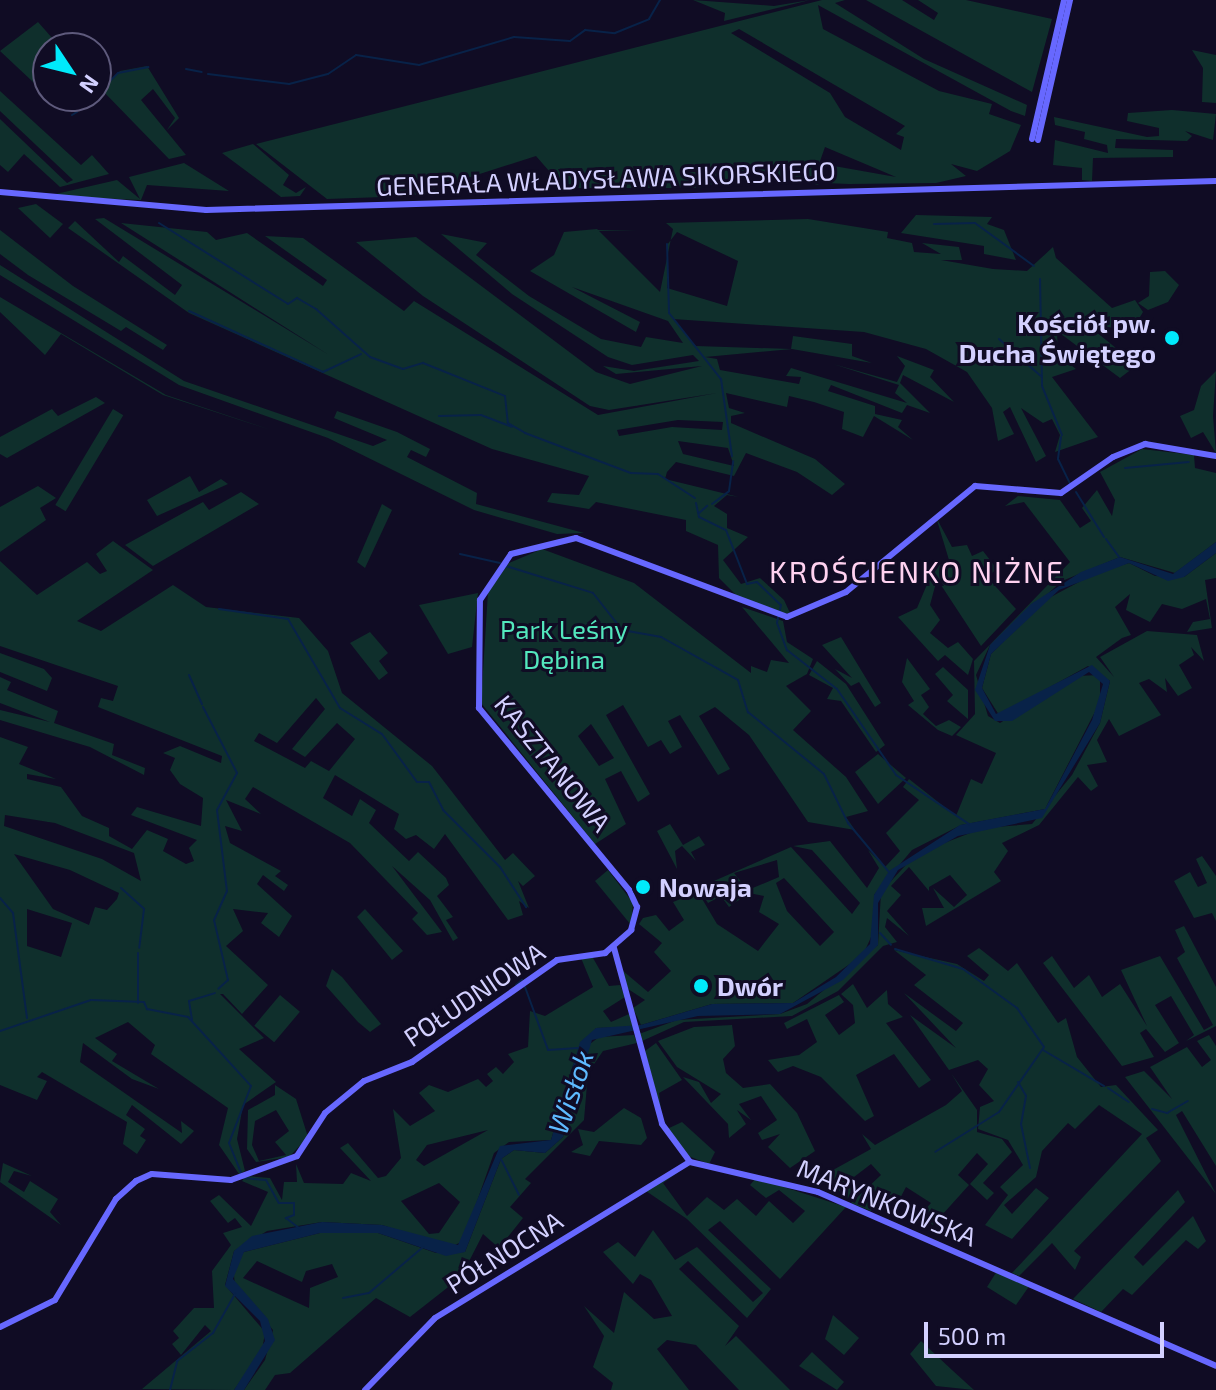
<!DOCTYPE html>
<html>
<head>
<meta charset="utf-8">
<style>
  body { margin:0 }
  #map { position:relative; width:1216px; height:1390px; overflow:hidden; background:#100c24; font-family:"Exo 2",sans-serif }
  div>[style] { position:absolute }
  .green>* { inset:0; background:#0f2f2c; transform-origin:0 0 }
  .water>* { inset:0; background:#082248 }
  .stream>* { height:2px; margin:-1px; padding:0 1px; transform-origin:1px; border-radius:1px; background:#082248 }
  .secondary>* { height:6px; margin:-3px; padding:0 3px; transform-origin:3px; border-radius:3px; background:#6768ff }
  .dots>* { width:22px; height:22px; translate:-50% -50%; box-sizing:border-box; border:4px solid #100c24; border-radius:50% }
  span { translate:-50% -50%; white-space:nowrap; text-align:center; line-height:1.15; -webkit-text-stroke:6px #100c24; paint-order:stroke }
  .street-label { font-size:26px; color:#d3d0ff }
  .poi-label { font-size:26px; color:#d3d0ff; font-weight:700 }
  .right { translate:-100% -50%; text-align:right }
  .left { translate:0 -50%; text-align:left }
  .park-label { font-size:26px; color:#53e7bd }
  .water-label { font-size:28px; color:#5ebaff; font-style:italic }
  .quarter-label { font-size:30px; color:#ffd2f0; letter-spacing:2px }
  .north { position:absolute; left:32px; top:32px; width:80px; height:80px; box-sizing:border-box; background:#100c24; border:2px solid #5e5a7c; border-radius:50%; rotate:125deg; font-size:22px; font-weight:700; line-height:32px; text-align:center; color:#d3d0ff }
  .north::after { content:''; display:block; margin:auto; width:28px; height:36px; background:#00eafb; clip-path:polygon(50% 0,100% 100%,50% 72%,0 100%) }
  .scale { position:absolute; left:924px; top:1322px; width:240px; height:36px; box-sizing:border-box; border:4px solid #d3d0ff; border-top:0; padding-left:10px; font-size:24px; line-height:28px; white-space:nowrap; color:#d3d0ff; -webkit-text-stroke:6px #100c24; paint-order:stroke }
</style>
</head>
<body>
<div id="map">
  <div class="green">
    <i style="clip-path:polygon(693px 0,774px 6px,810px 0,724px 21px,725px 13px)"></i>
    <i style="clip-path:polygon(evenodd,822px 0,845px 0,835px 3px,924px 59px,1027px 105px,1025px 116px,1011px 111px,818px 5px,823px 29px,939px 91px,992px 104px,989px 114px,1021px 125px,1010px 151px,977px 171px,951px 164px,966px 176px,936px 183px,849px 184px,825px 183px,834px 166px,896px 177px,825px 147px,813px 181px,819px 185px,752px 171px,701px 188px,578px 188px,556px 179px,536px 156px,411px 196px,327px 199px,256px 144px,822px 0,739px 29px,905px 126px,896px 134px,904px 137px,901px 150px,845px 117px,830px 93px,731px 33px,739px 29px)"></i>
    <i style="clip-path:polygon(866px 0,902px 0,934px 20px,938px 13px,918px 0,966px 0,1052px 19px,1032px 92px)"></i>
    <i style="clip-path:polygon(38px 22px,61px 48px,48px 48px,48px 96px,0 51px)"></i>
    <i style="clip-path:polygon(1192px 50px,1216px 55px,1216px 103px,1202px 102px,1203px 68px)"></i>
    <i style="clip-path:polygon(147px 66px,179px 118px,167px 130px,175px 118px,153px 89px,141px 100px,186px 155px,169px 159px,101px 89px,120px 71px)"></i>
    <i style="clip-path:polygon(0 91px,81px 165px,92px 155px,109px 174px,60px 187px,24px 154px,8px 172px,0 165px,0 119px,67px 183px,73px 180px,0 111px)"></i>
    <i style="clip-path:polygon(1172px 110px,1216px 114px,1213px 140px,1185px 131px,1192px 136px,1187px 141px,1116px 139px,1115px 148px,1173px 150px,1173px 157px,1093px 158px,1092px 181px,1082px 180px,1082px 168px,1053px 165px,1055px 140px,1108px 153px,1107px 145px,1084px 139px,1085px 132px,1055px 125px,1054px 117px,1147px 137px,1159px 136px,1159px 128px,1127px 121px,1128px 113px)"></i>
    <i style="clip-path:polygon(253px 144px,289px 175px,283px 185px,296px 193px,306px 187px,300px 196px,281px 197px,222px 153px)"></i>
    <i style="clip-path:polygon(184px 163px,229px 191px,147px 185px,141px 200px,47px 196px,117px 180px,140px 199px,129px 177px)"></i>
    <i style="clip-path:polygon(36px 204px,63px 224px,50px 238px,18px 208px)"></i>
    <i style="clip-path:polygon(916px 215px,992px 217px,987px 224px,1004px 230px,1016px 260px,984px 254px,984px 246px,901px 233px)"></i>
    <i style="clip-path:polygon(evenodd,104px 218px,329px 355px,121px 223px,207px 232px,216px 240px,247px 233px,323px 286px,327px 280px,265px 236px,303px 238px,404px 311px,414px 301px,598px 415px,717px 393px,609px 410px,590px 406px,423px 296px,356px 242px,416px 237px,596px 372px,630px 384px,702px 366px,616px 374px,603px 366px,634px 371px,699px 361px,693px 355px,632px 365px,608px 357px,512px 294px,441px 234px,487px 243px,476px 255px,529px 296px,601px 339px,641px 347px,646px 337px,683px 343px,668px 321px,572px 287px,640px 322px,636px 332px,530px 271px,554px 255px,564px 232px,597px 229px,660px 292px,673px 229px,666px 223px,808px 219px,888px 232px,887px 238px,912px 243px,914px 252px,941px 254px,922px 243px,959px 247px,962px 260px,941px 260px,993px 269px,1027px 271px,1053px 247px,1056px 258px,1112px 308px,1135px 300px,1143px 312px,1134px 327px,1124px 319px,1117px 328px,1106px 327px,1091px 316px,1085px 323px,1137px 365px,1120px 378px,1057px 331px,1058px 355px,1076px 369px,1052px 377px,1098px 437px,1055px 452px,1060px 435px,1052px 419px,1043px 423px,1021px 408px,1046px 456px,1036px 462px,1010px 407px,1003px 412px,1014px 434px,998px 441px,992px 408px,967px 372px,926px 349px,864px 332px,673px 319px,696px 346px,791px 349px,793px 336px,852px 344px,852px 356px,872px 363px,792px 349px,705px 357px,717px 359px,720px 370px,799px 384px,801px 377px,786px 376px,791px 368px,907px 403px,895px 393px,899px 385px,833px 364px,897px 382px,905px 366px,897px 356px,934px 370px,930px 377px,954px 402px,903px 375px,900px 383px,930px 413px,907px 405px,902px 413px,831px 385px,828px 391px,875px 406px,875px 414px,902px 420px,898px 427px,913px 440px,874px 416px,863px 437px,842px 429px,844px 412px,814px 402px,789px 396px,787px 407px,726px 393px,729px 408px,745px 413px,731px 416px,731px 423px,815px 459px,845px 484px,832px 495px,797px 472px,746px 453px,734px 476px,676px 462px,667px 472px,665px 479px,739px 497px,727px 495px,714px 506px,727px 514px,727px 528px,748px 537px,723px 560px,741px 584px,760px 578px,784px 600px,790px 613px,777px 614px,739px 598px,719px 578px,718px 545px,686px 531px,686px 520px,596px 502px,589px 509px,547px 502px,552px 493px,579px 495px,589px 476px,492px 449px,189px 313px,68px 228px,75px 221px,119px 262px,123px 256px,175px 295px,182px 285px,95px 219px,104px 218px,677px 232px,738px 261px,727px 306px,667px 288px,667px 245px,677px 232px,104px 218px,678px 420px,723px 422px,722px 430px,672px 427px,619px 436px,617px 430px,678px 420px,104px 218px,678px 441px,728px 448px,734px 466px,683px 454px,678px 441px)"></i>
    <i style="clip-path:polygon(0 230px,73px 286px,167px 345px,163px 350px,126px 327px,121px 331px,28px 275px,0 254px)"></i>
    <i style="clip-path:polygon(0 265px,184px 381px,373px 446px,387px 440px,334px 418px,337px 411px,397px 432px,430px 449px,426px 457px,411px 450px,407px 457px,477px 493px,476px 504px,584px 533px,557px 534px,474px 510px,328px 438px,179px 385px,0 275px)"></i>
    <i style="clip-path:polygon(1165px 271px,1179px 285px,1168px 302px,1148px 310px,1138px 303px,1149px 296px,1150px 272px)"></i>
    <i style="clip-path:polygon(0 297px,166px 395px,271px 430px,163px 395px,61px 334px,45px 355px,0 312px)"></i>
    <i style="clip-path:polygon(1216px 371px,1213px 416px,1216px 453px,1203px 432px,1191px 438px,1180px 416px,1194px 410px,1201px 386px)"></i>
    <i style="clip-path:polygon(96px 397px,105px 403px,7px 458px,0 454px,0 437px,52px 409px,58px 416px)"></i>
    <i style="left:113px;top:409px;width:12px;height:112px;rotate:31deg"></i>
    <i style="clip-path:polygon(evenodd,1142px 449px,1194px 455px,1195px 468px,1216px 473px,1216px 542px,1175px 573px,1120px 557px,1062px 581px,990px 645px,976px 675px,988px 716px,1000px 723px,1076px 676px,1100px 675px,1100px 702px,1045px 809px,961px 825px,912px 850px,874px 895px,876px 926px,863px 955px,793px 1003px,712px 1004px,641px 1025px,633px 1008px,645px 1000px,628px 989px,622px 970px,648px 992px,671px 971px,654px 952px,662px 943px,639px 924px,643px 918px,656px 915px,669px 931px,684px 920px,673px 902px,698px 892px,717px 924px,758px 951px,779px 924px,759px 912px,764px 896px,749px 893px,729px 907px,721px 896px,708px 903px,698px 888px,791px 847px,852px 914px,860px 903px,812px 850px,793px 846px,830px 841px,867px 888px,879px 868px,868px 850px,885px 867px,900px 851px,886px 833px,919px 800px,903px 787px,909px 779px,956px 816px,971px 779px,982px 784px,996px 753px,956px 735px,975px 714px,974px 661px,1070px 562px,1024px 502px,1005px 506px,1018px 496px,1060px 500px,1080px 528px,1091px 521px,1082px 508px,1097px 490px,1112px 516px,1115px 500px,1100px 472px,1142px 449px,777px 860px,779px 877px,748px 890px,734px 873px,777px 860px,1142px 449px,784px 878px,834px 932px,820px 946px,787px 911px,776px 883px,784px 878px)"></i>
    <i style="clip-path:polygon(190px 476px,199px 492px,221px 479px,228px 484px,157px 516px,147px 500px)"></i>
    <i style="clip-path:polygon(38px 486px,56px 498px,40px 508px,46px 520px,0 552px,0 507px)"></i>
    <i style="clip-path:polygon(241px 492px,259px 504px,153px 566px,125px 545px,203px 502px,209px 510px)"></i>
    <i style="clip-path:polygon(382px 504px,392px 510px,365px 568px,357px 562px)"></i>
    <i style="clip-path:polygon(936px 517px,952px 547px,967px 545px,972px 556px,983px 551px,997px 569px,987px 577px,1016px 609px,981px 646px,937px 579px,930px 605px,940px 620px,930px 633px,948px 648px,958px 642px,973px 659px,968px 675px,945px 655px,938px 661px,898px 617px,917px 608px,934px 568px,949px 560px)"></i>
    <i style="clip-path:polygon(evenodd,113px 541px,153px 570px,77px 621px,101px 631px,173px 585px,206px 607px,299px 618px,328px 651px,342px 693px,432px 766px,505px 860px,513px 853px,535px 876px,523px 886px,518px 881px,529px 908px,519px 901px,523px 915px,508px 920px,445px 834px,434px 849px,416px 835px,406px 839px,394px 829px,399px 814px,335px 775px,323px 798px,352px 816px,360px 799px,376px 810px,369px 823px,409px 861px,418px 852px,446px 878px,449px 885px,437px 896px,453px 917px,446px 920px,458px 938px,453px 941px,430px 900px,392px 866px,442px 932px,427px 935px,412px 919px,418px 913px,350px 843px,253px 787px,245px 799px,261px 814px,226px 800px,242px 831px,225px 826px,230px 843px,281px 871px,275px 876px,288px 885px,284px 891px,263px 875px,257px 884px,292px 916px,279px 937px,261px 923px,268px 913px,233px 909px,243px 931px,226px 946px,268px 985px,242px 1014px,223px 994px,220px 994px,264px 1038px,239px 1049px,276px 1082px,243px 1105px,237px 1139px,245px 1171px,239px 1174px,219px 1145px,228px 1108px,151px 1054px,155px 1045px,128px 1022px,95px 1038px,117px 1054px,112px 1061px,159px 1089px,132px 1079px,83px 1043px,80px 1062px,182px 1133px,181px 1121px,194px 1131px,181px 1144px,132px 1105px,126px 1115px,145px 1129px,140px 1136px,146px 1140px,137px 1154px,123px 1144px,127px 1122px,42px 1072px,37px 1077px,47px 1081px,37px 1100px,0 1085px,0 737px,28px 747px,19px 764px,56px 779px,27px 774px,27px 779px,61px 787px,82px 816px,109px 828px,109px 836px,132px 849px,147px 830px,168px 839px,163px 851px,186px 864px,194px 861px,189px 848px,197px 840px,131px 815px,137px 807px,201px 826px,203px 798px,180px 784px,170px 770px,175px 758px,163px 753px,180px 746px,221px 763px,222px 756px,98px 707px,101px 698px,113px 701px,118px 686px,0 646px,0 561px,37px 595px,87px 562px,100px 574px,107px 571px,96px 554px,113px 541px,316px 698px,325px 709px,292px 749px,305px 757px,337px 723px,355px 739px,329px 771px,311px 761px,305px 768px,254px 741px,259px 733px,277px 743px,316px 698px,113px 541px,5px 815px,55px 823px,134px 853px,141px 881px,102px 859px,4px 826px,5px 815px,113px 541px,14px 854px,70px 870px,119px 893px,117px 899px,107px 910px,95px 907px,89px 925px,53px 909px,14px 854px,113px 541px,27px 909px,72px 923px,61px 957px,27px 946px,27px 909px)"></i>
    <i style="clip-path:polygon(evenodd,542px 549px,634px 583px,751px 673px,751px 666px,767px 672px,771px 660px,789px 663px,742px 607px,783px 621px,787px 642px,813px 659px,807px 674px,786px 686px,811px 711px,793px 730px,846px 777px,868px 811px,846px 817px,855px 830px,808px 822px,749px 735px,715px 707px,699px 716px,730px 769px,718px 775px,680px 715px,668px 721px,682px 747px,670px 754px,661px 740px,648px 747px,623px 705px,606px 715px,650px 794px,638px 802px,621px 771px,605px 779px,626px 824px,595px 844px,481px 703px,488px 592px,509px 563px,542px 549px,591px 724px,614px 758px,599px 766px,578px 736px,591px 724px)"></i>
    <i style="clip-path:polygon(1216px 553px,1216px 578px,1205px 580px,1212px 628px,1187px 632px,1193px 622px,1210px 619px,1206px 599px,1182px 609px,1162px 604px,1150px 622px,1126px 610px,1130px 594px,1115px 607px,1131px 635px,1122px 638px,1096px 657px,1114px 677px,1100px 657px,1147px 631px,1197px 635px,1204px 661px,1191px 647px,1194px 655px,1179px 665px,1192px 688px,1178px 696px,1165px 678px,1167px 692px,1149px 679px,1139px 683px,1161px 715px,1119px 736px,1109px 719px,1097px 740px,1107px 762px,1087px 765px,1098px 786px,1091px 791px,1078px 777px,1039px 825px,1002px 843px,1008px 851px,994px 872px,1001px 881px,926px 926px,922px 908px,944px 908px,933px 888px,954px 907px,967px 895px,950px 875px,929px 887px,929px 891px,909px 867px,891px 886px,901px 895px,887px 911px,909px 936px,887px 918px,885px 927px,897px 942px,883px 946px,838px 991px,792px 1016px,684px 1022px,642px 1041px,639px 1034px,677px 1020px,780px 1014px,807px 1004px,878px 945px,881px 892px,916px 854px,983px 828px,1032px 824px,1072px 775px,1100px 723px,1110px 681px,1088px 666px,999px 715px,982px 688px,991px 654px,1047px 599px,1094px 574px,1129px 563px,1155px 576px,1184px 577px)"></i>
    <i style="clip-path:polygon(478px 593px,472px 647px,448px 654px,419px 605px)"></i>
    <i style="clip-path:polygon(370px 632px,388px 653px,379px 661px,388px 673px,379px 680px,350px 643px)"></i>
    <i style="clip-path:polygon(841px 637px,881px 703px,875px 707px,859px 682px,851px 686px,835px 669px,852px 678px,822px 645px)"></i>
    <i style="clip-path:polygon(0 653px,44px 669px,52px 678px,47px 691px,0 672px)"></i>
    <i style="clip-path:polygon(907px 658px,930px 689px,921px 695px,929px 707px,923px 714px,936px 726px,949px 720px,961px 727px,952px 736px,938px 730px,908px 705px,914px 701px,902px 682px)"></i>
    <i style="clip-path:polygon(817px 661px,846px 684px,885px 745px,876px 752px,841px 701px,827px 699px,833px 688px,809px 675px)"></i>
    <i style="clip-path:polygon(943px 667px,968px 690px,968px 719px,947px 701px,953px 695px,935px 674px)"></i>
    <i style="clip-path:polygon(0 677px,11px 682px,7px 690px,58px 711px,54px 723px,114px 744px,112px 755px,145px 768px,144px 775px,90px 747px,0 720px,0 710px,50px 722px,0 703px)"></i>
    <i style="clip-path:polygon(878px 754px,906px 778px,878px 804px,855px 772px)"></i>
    <i style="clip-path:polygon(670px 824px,683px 845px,699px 836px,705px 845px,691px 852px,696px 861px,682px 846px,675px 851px,677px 869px,657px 831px)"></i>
    <i style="clip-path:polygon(1202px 856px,1216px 876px,1216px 921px,1212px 913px,1194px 918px,1174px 881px,1190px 872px,1198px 887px,1207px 883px,1196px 859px)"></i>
    <i style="clip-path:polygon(608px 870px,633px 903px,631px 925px,595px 881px)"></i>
    <i style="clip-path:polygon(365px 909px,403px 951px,392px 960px,357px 917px)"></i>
    <i style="clip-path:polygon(1184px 926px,1216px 987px,1216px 1026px,1186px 1041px,1194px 1035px,1171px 996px,1155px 1005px,1179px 1043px,1165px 1052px,1146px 1029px,1140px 1033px,1154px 1057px,1122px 1066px,1043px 963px,1052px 956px,1074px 988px,1089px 975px,1102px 997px,1120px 984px,1147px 1026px,1121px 970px,1160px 956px,1204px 1030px,1213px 1025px,1177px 958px,1185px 952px,1175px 930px)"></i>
    <i style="clip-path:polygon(979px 948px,1008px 971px,1017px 963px,1058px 1023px,1066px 1018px,1077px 1057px,1101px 1087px,1116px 1085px,1158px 1130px,1146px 1138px,1161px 1161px,1074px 1251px,1081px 1257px,1075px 1270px,1052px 1243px,1019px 1276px,1012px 1273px,1142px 1134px,1099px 1105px,1075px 1129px,1068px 1123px,1042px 1151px,1036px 1177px,1004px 1205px,1012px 1214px,1036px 1188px,1049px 1198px,1012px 1239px,985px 1225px,1008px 1195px,1000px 1187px,1023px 1165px,1008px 1140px,978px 1129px,980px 1107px,994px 1101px,979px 1085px,988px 1069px,978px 1060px,949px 1070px,910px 1015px,956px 1048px,904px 993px,956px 1031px,963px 1023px,914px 985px,926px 975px,894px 950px,957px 964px,984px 981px,989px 975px,967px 956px)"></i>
    <i style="clip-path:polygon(evenodd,581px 958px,593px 958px,609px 986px,620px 985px,625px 997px,603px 1011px,611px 1022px,629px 1014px,633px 1027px,596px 1028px,573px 1065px,551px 1140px,509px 1142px,494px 1153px,463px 1241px,451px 1247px,382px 1225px,322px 1222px,267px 1231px,234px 1251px,225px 1285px,265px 1332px,262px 1351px,234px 1390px,142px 1389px,211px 1331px,205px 1325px,181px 1355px,172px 1344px,179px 1338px,173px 1331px,194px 1308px,214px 1308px,212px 1271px,231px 1245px,223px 1233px,242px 1227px,235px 1218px,228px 1223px,210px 1201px,219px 1195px,251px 1226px,268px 1192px,242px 1181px,246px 1176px,270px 1178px,282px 1200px,284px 1182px,297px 1182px,296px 1164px,304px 1183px,343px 1184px,351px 1173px,371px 1181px,340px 1148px,348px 1143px,378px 1178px,386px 1176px,401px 1158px,393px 1109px,410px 1126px,435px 1111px,419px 1093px,429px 1085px,448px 1092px,478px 1079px,486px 1087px,493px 1081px,487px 1074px,496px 1067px,503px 1074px,514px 1062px,508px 1054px,528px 1047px,530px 1011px,545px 1016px,593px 987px,581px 958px,488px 1130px,424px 1166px,416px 1160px,427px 1145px,488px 1130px,581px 958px,439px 1183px,460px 1202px,439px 1233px,429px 1234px,401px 1201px,439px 1183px)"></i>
    <i style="clip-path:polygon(332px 969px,342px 977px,381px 1024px,370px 1032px,358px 1022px,326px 986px)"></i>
    <i style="clip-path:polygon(853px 984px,867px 1008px,887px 990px,888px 1004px,903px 1017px,886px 1023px,931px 1080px,919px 1088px,894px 1054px,856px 1075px,874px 1116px,865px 1121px,821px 1077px,793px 1066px,778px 1072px,768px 1060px,799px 1055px,817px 1042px,807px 1019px,787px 1029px,784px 1023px,839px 995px,844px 1002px,825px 1015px,839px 1035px,855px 1023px,853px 1005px,841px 994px)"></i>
    <i style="left:280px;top:995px;width:26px;height:40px;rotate:40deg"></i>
    <i style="clip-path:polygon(732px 1025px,735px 1046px,723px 1059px,726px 1073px,743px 1088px,770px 1084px,797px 1113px,815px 1151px,790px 1168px,768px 1147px,780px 1134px,762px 1140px,758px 1133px,777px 1120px,761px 1096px,739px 1104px,751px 1120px,737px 1110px,746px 1124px,729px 1138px,728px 1124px,683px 1077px,699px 1082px,711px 1103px,721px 1094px,677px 1067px,658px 1041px,694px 1027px)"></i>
    <i style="clip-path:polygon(evenodd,634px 1035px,637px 1043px,603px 1051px,588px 1073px,584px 1120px,525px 1179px,531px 1183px,510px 1207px,523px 1218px,499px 1248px,483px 1234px,461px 1277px,410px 1317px,376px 1298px,290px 1373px,275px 1375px,265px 1390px,244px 1390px,265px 1360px,273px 1330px,235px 1286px,233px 1265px,244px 1252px,320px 1233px,378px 1233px,436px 1253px,465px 1252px,501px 1159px,514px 1150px,545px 1153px,563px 1137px,586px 1047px,599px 1037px,634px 1035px,257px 1261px,302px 1282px,306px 1271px,332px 1264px,338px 1277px,310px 1288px,309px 1308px,243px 1278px,257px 1261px)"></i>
    <i style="clip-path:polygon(1209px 1035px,1216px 1046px,1216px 1166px,1182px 1111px,1176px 1115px,1216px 1194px,1125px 1077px,1144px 1071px,1172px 1099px,1150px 1067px,1187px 1047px,1202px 1067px,1211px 1060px,1197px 1041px)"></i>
    <i style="clip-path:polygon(656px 1043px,682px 1080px,659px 1093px,661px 1111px,645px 1051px)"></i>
    <i style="clip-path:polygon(951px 1073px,977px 1110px,977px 1132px,1002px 1139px,1012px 1152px,983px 1183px,994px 1193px,987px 1200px,970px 1184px,988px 1164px,977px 1153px,958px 1175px,969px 1185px,933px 1225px,920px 1215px,931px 1203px,906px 1187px,897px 1204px,883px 1196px,871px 1211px,851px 1203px,881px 1175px,871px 1164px,854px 1177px,860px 1189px,847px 1199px,824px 1175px,871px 1149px,862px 1134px,875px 1145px,946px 1105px,962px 1091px)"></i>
    <i style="clip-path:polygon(evenodd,275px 1085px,296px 1099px,308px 1137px,289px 1157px,256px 1162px,247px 1149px,248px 1110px,275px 1095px,275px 1085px,276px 1110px,289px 1131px,275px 1142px,286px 1155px,259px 1161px,252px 1145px,255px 1121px,276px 1110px)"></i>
    <i style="clip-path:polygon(624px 1108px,641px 1118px,647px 1138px,641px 1145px,599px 1141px,590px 1156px,571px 1152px,583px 1145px,578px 1129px,594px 1132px)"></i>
    <i style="clip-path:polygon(682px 1122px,715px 1152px,709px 1164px,688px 1156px,667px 1129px)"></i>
    <i style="clip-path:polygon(3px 1163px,32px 1176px,14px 1171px,8px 1182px,24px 1192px,30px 1181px,58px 1199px,50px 1212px,61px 1225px,0 1182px)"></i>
    <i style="clip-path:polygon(684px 1168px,663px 1183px,687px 1216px,707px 1197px,724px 1210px,737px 1199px,756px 1216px,769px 1201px,793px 1223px,805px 1211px,779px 1190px,766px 1198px,750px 1185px,756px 1178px,846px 1207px,780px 1279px,720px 1221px,708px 1230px,771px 1289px,747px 1318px,688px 1261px,679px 1269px,739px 1326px,725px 1346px,736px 1336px,790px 1390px,739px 1390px,696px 1345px,667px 1340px,657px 1349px,689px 1390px,611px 1390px,613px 1383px,593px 1367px,604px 1336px,584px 1306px,614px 1333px,624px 1292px,654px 1319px,672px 1316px,651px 1280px,640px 1274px,633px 1284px,603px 1252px,618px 1242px,635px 1257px,653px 1230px,675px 1260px,697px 1247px,753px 1302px,763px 1293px,687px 1219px,646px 1191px)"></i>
    <i style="clip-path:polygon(1178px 1190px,1185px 1202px,1134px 1257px,1143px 1266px,1193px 1216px,1206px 1241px,1198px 1249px,1186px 1240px,1132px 1295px,1123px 1289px,1101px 1312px,1073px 1299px)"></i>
    <i style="clip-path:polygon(997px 1271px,1030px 1285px,1016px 1305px,987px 1287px)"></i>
    <i style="clip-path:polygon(833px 1315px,859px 1338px,844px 1355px,825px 1339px)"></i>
    <i style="clip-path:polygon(921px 1341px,952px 1370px,974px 1390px,936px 1386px,910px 1354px)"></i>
    <i style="clip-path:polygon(812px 1352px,844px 1382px,837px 1390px,799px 1366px)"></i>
  </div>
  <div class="water">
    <i style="clip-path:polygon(1216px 542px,1216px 553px,1184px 577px,1168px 581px,1129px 563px,1059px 590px,991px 654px,982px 688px,996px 714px,1092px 665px,1110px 681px,1100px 723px,1042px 818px,958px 836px,898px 870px,878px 903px,878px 945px,843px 980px,780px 1014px,698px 1016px,592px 1040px,563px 1137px,545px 1153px,514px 1150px,501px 1159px,465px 1252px,446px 1256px,378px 1233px,320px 1233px,244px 1252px,233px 1279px,268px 1319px,275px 1340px,244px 1390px,234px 1390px,265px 1341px,260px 1321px,225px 1286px,234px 1251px,252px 1236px,322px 1222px,382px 1225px,458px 1245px,500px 1146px,551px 1140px,580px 1042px,596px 1028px,641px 1025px,712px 1004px,793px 1003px,836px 977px,870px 944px,874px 895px,889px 871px,960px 825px,1045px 809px,1092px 720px,1103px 684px,1089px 672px,1012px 721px,995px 721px,975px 690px,990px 645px,1031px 604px,1081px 572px,1120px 557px,1173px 574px)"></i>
  </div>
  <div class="stream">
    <i style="left:186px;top:69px;width:16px;rotate:11deg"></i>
    <i style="left:208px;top:74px;width:82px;rotate:7deg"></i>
    <i style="left:289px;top:84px;width:40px;rotate:-14.4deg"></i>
    <i style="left:328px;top:74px;width:34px;rotate:-34deg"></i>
    <i style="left:356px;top:55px;width:64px;rotate:9deg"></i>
    <i style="left:419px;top:65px;width:99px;rotate:-16.4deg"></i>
    <i style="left:514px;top:37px;width:56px;rotate:4.1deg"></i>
    <i style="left:570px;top:41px;width:19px;rotate:-36deg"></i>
    <i style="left:585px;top:30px;width:30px;rotate:6deg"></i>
    <i style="left:615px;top:33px;width:37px;rotate:-22deg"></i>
    <i style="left:649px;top:19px;width:22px;rotate:-60deg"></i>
    <i style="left:103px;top:88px;width:21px;rotate:-45deg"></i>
    <i style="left:118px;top:73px;width:31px;rotate:-11deg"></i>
    <i style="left:96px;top:94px;width:4px;rotate:-34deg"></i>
    <i style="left:79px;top:109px;width:20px;rotate:-41deg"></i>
    <i style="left:72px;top:115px;width:6px;rotate:-31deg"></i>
    <i style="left:159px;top:223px;width:152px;rotate:32.1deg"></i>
    <i style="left:288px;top:304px;width:11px;rotate:-34deg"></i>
    <i style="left:297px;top:298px;width:22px;rotate:30deg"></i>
    <i style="left:316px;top:309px;width:72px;rotate:41.6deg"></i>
    <i style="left:370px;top:357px;width:35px;rotate:20deg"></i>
    <i style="left:403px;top:369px;width:21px;rotate:-17deg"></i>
    <i style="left:423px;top:363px;width:88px;rotate:21.9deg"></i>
    <i style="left:505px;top:396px;width:27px;rotate:84deg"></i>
    <i style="left:508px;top:423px;width:20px;rotate:30deg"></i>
    <i style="left:525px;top:433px;width:113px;rotate:20.7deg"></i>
    <i style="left:631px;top:473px;width:27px;rotate:2deg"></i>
    <i style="left:658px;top:474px;width:44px;rotate:33deg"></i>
    <i style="left:934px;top:224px;width:41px;rotate:-1.4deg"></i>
    <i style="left:975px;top:223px;width:73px;rotate:36.1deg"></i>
    <i style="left:667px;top:244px;width:69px;rotate:88.3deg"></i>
    <i style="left:669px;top:313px;width:84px;rotate:51.8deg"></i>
    <i style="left:721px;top:379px;width:78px;rotate:81.9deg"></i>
    <i style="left:1040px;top:279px;width:107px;rotate:88.9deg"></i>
    <i style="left:1042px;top:386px;width:53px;rotate:67.8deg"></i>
    <i style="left:189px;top:311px;width:147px;rotate:24.5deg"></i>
    <i style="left:323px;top:372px;width:42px;rotate:-25.3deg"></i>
    <i style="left:999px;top:339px;width:57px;rotate:41.5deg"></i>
    <i style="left:439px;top:416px;width:42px;rotate:-1.4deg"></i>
    <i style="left:481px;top:415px;width:33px;rotate:21deg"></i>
    <i style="left:1061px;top:437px;width:22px;rotate:98deg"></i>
    <i style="left:1058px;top:459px;width:28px;rotate:64deg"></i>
    <i style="left:1125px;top:468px;width:64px;rotate:-5.4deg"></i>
    <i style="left:1076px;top:492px;width:53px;rotate:58.1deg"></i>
    <i style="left:696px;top:503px;width:14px;rotate:78deg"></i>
    <i style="left:699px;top:517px;width:30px;rotate:26deg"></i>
    <i style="left:726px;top:530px;width:58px;rotate:68.7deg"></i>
    <i style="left:747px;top:584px;width:10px;rotate:-11deg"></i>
    <i style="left:757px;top:582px;width:33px;rotate:44deg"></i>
    <i style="left:781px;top:605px;width:18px;rotate:103deg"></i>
    <i style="left:777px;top:623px;width:29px;rotate:70deg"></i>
    <i style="left:787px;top:650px;width:63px;rotate:38deg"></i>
    <i style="left:837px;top:689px;width:104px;rotate:55.5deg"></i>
    <i style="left:896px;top:775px;width:88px;rotate:33.9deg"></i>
    <i style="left:712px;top:504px;width:21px;rotate:-37deg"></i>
    <i style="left:729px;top:491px;width:30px;rotate:-82deg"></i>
    <i style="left:699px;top:513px;width:11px;rotate:-41deg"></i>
    <i style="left:1106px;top:539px;width:22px;rotate:54deg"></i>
    <i style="left:460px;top:554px;width:41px;rotate:12.7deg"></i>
    <i style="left:506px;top:566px;width:91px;rotate:17.2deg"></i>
    <i style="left:593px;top:593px;width:47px;rotate:51.9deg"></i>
    <i style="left:622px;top:630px;width:40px;rotate:10deg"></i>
    <i style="left:661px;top:637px;width:88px;rotate:29.2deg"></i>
    <i style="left:738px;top:680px;width:34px;rotate:73deg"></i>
    <i style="left:748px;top:712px;width:98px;rotate:39.2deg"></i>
    <i style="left:824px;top:774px;width:55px;rotate:63.9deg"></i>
    <i style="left:848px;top:823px;width:64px;rotate:50.1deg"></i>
    <i style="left:219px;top:609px;width:70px;rotate:8.2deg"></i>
    <i style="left:288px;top:619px;width:103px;rotate:59.7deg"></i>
    <i style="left:340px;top:708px;width:49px;rotate:31.8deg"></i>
    <i style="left:382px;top:734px;width:59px;rotate:53.9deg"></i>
    <i style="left:417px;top:782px;width:12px"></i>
    <i style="left:429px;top:782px;width:31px;rotate:63deg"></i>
    <i style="left:443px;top:810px;width:81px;rotate:45deg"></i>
    <i style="left:500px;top:867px;width:48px;rotate:57deg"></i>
    <i style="left:189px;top:675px;width:32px;rotate:66deg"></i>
    <i style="left:203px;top:707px;width:74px;rotate:62.7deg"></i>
    <i style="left:237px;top:773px;width:42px;rotate:118.4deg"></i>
    <i style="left:217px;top:810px;width:82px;rotate:83deg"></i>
    <i style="left:227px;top:891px;width:32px;rotate:114deg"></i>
    <i style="left:214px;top:920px;width:62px;rotate:76.9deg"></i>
    <i style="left:228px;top:980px;width:13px;rotate:138deg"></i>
    <i style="left:121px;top:888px;width:31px;rotate:42deg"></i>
    <i style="left:144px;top:909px;width:39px;rotate:97deg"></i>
    <i style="left:0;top:898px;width:20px;rotate:49deg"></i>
    <i style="left:13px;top:913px;width:106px;rotate:82.4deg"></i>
    <i style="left:880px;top:933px;width:16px;rotate:47deg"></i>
    <i style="left:895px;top:949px;width:71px;rotate:16.4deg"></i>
    <i style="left:963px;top:969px;width:67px;rotate:35.8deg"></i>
    <i style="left:1017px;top:1008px;width:47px;rotate:55.3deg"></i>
    <i style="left:1044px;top:1047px;width:79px;rotate:124.7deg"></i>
    <i style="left:999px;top:1112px;width:75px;rotate:148deg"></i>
    <i style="left:516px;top:985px;width:8px;rotate:-40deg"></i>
    <i style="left:525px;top:987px;width:67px;rotate:69.9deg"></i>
    <i style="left:548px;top:1050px;width:30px;rotate:-4deg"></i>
    <i style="left:138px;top:1003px;width:50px;rotate:-90deg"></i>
    <i style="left:192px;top:1020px;width:19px;rotate:-99deg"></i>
    <i style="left:189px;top:1001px;width:27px;rotate:-17deg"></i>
    <i style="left:0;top:1031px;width:96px;rotate:-18.8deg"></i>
    <i style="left:91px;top:1000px;width:53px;rotate:2.2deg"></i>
    <i style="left:144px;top:1002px;width:8px;rotate:67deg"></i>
    <i style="left:147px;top:1009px;width:42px;rotate:11deg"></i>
    <i style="left:188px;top:1017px;width:93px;rotate:47.6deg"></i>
    <i style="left:251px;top:1086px;width:61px;rotate:111.1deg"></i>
    <i style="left:229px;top:1143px;width:38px;rotate:68deg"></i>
    <i style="left:243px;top:1178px;width:23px;rotate:5deg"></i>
    <i style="left:266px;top:1180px;width:26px;rotate:61deg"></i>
    <i style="left:279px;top:1203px;width:15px"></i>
    <i style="left:294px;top:1203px;width:12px;rotate:90deg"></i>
    <i style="left:294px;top:1215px;width:9px;rotate:159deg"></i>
    <i style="left:286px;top:1218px;width:18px;rotate:38deg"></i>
    <i style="left:1043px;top:1050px;width:71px;rotate:30.5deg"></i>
    <i style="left:1018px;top:1082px;width:16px;rotate:60deg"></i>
    <i style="left:1026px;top:1096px;width:28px;rotate:100deg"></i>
    <i style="left:1021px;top:1124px;width:45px;rotate:78.4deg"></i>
    <i style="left:1108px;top:1088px;width:25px;rotate:34deg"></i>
    <i style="left:1152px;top:1109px;width:16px;rotate:15deg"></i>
    <i style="left:1167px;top:1113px;width:24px;rotate:-30deg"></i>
    <i style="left:501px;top:1159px;width:40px;rotate:63.4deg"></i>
    <i style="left:343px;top:1298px;width:26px;rotate:-11deg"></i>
    <i style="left:369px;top:1293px;width:71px;rotate:-40.4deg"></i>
    <i style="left:170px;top:1390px;width:30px;rotate:-76deg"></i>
    <i style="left:177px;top:1361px;width:46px;rotate:-37.9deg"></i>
    <i style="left:213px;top:1333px;width:45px;rotate:-60.6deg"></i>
  </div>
  <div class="secondary">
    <i style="left:1032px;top:139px;width:143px;rotate:-77deg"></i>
    <i style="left:1038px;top:140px;width:144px;rotate:-77.1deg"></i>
    <i style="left:0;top:192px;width:207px;rotate:5deg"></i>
    <i style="left:206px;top:210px;width:1010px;rotate:-1.64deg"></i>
    <i style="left:614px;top:948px;width:182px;rotate:74.7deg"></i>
    <i style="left:662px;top:1124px;width:47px;rotate:53.6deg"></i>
    <i style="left:690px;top:1162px;width:131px;rotate:13.2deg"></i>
    <i style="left:818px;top:1192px;width:434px;rotate:23.6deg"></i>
    <i style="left:0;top:1327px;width:61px;rotate:-26.1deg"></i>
    <i style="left:55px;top:1300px;width:118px;rotate:-58.9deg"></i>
    <i style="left:116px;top:1199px;width:27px;rotate:-42deg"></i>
    <i style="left:136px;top:1181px;width:17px;rotate:-24deg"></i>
    <i style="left:152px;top:1174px;width:79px;rotate:4.3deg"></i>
    <i style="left:231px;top:1180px;width:70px;rotate:-20deg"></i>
    <i style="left:297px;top:1156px;width:51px;rotate:-56.9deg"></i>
    <i style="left:325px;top:1113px;width:50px;rotate:-39.4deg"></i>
    <i style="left:364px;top:1081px;width:52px;rotate:-21.6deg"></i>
    <i style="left:412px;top:1062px;width:177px;rotate:-35.1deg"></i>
    <i style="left:557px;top:960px;width:49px;rotate:-8.3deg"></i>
    <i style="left:605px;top:953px;width:35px;rotate:-41deg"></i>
    <i style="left:631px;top:930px;width:24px;rotate:-75deg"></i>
    <i style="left:637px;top:907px;width:19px;rotate:-115deg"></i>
    <i style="left:629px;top:890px;width:236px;rotate:-129.5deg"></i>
    <i style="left:479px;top:708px;width:108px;rotate:-89.5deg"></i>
    <i style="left:480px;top:600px;width:55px;rotate:-56deg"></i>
    <i style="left:511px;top:554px;width:67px;rotate:-13.8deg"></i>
    <i style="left:576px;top:538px;width:225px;rotate:20.5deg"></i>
    <i style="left:787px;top:617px;width:64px;rotate:-23deg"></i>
    <i style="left:846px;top:592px;width:167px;rotate:-39.4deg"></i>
    <i style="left:975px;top:486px;width:86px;rotate:4.7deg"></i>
    <i style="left:1061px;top:493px;width:63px;rotate:-34.7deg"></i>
    <i style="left:1113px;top:457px;width:35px;rotate:-22deg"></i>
    <i style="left:1145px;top:444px;width:72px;rotate:9.6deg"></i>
    <i style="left:365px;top:1390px;width:100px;rotate:-45.8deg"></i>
    <i style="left:435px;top:1318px;width:299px;rotate:-31.5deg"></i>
  </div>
  <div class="dots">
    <i style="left:1172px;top:338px;background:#00eafb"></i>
    <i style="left:643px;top:887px;background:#00eafb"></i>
    <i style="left:701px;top:986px;background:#00eafb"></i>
  </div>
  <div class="street-label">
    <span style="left:606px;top:178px;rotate:-2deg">GENERAŁA WŁADYSŁAWA SIKORSKIEGO</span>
    <span style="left:553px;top:763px;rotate:51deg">KASZTANOWA</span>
    <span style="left:474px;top:994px;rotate:-34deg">POŁUDNIOWA</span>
    <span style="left:887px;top:1202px;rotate:22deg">MARYNKOWSKA</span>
    <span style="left:504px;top:1252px;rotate:-32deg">PÓŁNOCNA</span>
  </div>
  <div class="poi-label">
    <span class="right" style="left:1156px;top:338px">Kościół pw.<br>Ducha Świętego</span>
    <span class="left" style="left:659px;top:887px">Nowaja</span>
    <span class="left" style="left:717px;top:986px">Dwór</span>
  </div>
  <div class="park-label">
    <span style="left:564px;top:644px">Park Leśny<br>Dębina</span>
  </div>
  <div class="water-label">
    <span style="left:570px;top:1092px;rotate:-71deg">Wisłok</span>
  </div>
  <div class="quarter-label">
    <span style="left:917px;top:571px">KROŚCIENKO NIŻNE</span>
  </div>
  <div class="north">N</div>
  <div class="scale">500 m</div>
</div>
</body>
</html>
